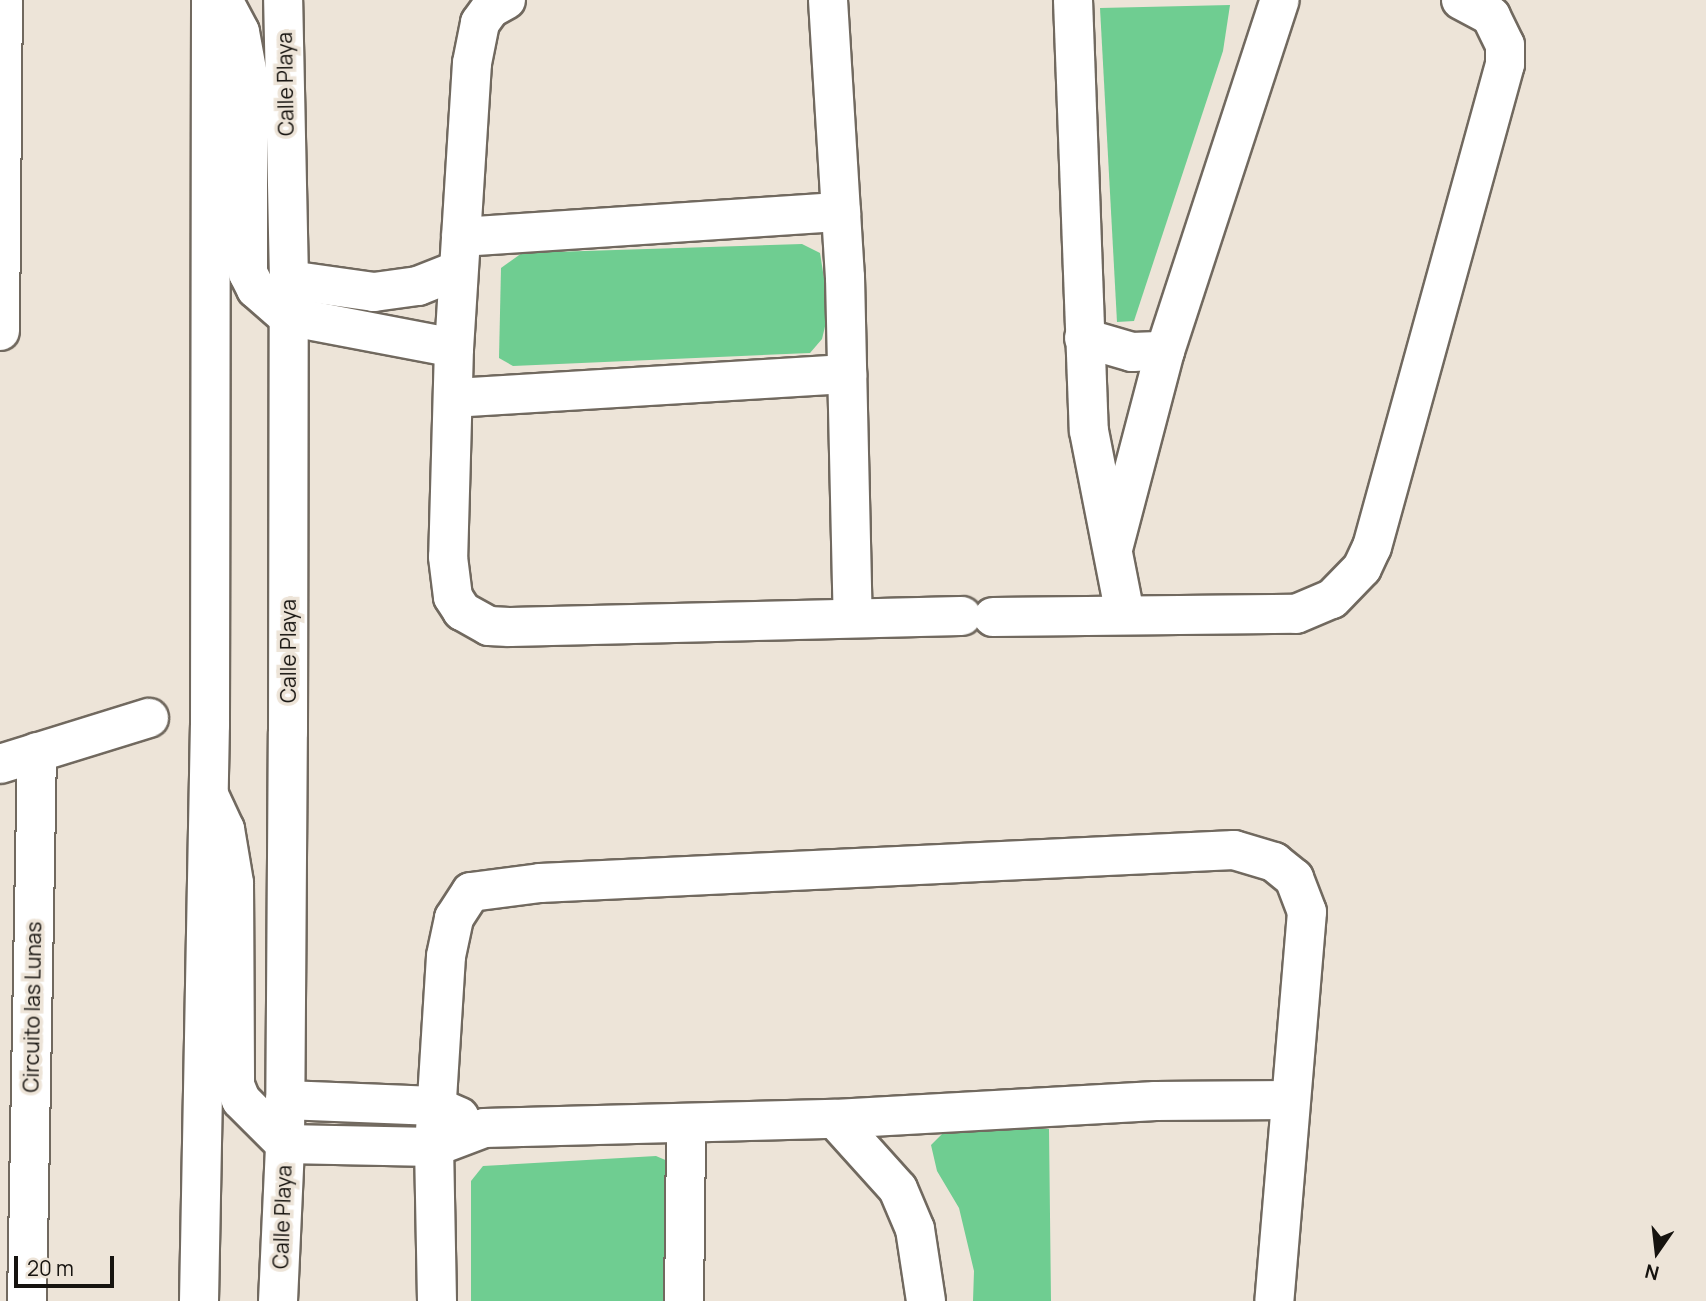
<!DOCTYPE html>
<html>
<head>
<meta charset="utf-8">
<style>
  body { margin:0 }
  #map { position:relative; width:1706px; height:1301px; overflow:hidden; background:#ede4d8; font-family:Manrope,sans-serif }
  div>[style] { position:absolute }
  .green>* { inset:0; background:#6fcd91 }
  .roads { filter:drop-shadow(2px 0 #71695f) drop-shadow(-2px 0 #71695f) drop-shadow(0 2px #71695f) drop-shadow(0 -2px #71695f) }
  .minor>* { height:38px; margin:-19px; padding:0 19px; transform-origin:19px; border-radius:19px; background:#fff }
  .tertiary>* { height:38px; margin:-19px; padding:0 19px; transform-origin:19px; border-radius:19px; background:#fff }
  span { translate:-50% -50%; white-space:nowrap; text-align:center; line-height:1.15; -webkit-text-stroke:7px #ede4d8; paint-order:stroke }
  .street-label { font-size:21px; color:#16130f }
  .north { position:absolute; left:1622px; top:1217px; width:70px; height:70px; -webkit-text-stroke:5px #ede4d8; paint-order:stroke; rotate:194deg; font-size:19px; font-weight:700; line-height:28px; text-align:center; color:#16130f }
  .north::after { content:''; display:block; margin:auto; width:24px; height:32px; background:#16130f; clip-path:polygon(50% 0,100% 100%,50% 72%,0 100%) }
  .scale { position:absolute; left:14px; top:1256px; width:100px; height:32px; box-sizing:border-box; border:4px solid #16130f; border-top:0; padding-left:9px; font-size:21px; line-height:24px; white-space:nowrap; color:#16130f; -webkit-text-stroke:5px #ede4d8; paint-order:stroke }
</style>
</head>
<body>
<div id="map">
  <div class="green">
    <i style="clip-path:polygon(1230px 5px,1223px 51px,1134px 321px,1117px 322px,1100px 8px)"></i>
    <i style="clip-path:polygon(802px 244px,820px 253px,829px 310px,822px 339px,810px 353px,513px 366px,499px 358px,501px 268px,522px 253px)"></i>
    <i style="clip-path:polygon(988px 1126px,1049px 1129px,1051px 1301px,973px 1301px,974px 1271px,959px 1208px,937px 1171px,931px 1145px,946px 1130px)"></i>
    <i style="clip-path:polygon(656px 1156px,670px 1162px,667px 1301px,471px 1301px,471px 1181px,483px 1166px)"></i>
  </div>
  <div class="roads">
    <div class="minor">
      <i style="left:506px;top:0;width:18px;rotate:151deg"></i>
      <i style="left:490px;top:9px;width:17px;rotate:126deg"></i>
      <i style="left:480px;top:23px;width:41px;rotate:101.3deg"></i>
      <i style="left:472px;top:63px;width:286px;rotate:93.6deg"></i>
      <i style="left:454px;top:348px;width:209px;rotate:91.6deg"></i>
      <i style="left:448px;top:557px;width:40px;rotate:82.9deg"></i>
      <i style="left:453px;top:597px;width:17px;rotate:57deg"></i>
      <i style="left:462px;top:611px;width:31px;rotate:29deg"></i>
      <i style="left:489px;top:626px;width:20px;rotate:3deg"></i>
      <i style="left:509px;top:627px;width:453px;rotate:-1.4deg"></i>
      <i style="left:828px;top:0;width:278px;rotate:86.5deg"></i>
      <i style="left:845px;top:277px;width:341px;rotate:88.7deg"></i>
      <i style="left:1073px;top:0;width:431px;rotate:87.9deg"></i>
      <i style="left:1089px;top:431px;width:187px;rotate:78.9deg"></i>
      <i style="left:461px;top:237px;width:381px;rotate:-3.8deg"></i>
      <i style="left:289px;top:280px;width:86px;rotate:8deg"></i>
      <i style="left:374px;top:292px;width:44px;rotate:-7.8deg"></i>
      <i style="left:418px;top:286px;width:43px;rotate:-21.8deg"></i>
      <i style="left:287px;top:316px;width:170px;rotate:10.8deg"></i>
      <i style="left:0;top:331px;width:331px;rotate:-89.5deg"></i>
      <i style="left:1084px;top:338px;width:50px;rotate:16.3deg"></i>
      <i style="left:1132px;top:352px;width:33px;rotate:-2deg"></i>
      <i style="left:454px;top:398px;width:394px;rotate:-3.5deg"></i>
      <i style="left:1113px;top:549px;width:205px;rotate:-75.3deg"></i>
      <i style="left:1165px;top:351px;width:369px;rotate:-71.9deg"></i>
      <i style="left:993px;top:617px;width:303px;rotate:-0.6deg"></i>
      <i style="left:1296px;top:614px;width:39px;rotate:-23deg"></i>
      <i style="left:1332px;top:599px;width:43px;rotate:-45.9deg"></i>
      <i style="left:1362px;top:568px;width:23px;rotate:-65deg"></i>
      <i style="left:1372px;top:547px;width:501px;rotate:-74.6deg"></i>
      <i style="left:1505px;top:64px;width:19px;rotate:-90deg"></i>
      <i style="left:1505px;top:45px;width:32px;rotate:-116deg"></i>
      <i style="left:1491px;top:16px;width:34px;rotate:-152deg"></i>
      <i style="left:0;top:764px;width:156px;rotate:-17.2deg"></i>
      <i style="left:209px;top:795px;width:38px;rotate:65deg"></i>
      <i style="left:225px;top:829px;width:55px;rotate:80.5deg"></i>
      <i style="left:234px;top:883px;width:202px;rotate:89.7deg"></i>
      <i style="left:235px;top:1085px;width:16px;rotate:68deg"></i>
      <i style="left:241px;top:1100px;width:62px;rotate:45deg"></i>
      <i style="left:285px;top:1144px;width:149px;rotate:1.2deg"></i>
      <i style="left:434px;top:1147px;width:53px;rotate:-20.8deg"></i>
      <i style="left:484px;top:1128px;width:351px;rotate:-1.5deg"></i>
      <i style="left:835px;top:1119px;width:94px;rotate:48deg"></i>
      <i style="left:898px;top:1189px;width:43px;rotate:67deg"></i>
      <i style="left:915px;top:1229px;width:73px;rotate:81.3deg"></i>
      <i style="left:285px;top:1100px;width:150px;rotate:2.3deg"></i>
      <i style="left:435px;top:1106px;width:27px;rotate:24deg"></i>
      <i style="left:835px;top:1119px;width:321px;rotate:-3.2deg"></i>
      <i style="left:1155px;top:1101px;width:134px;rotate:-0.4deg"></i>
      <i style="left:27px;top:1301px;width:549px;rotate:-88.96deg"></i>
      <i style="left:437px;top:1301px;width:154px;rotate:-91.1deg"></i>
      <i style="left:434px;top:1147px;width:191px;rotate:-86.4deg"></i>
      <i style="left:446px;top:956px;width:39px;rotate:-78deg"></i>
      <i style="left:454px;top:918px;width:31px;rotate:-57deg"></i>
      <i style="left:471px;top:892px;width:70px;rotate:-7.4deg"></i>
      <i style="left:540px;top:883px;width:695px;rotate:-2.72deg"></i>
      <i style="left:1234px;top:850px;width:42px;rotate:16.7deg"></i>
      <i style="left:1274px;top:862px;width:26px;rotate:39deg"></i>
      <i style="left:1294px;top:878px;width:36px;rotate:69deg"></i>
      <i style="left:1307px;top:912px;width:390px;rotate:94.8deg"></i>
      <i style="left:684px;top:1301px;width:176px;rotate:-89.3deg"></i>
    </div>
    <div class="tertiary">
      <i style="left:223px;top:0;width:36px;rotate:62deg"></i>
      <i style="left:240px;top:32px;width:44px;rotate:79.5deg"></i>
      <i style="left:248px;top:75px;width:198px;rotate:90deg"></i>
      <i style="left:248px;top:273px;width:18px;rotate:63deg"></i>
      <i style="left:256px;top:289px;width:41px;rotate:41.1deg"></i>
      <i style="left:199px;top:1301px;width:576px;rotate:-88.91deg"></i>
      <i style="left:210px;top:725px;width:725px;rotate:-89.92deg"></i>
      <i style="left:278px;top:1301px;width:157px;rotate:-87.4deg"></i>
      <i style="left:285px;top:1144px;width:412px;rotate:-89.6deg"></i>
      <i style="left:288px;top:732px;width:452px;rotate:-89.9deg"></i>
      <i style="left:289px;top:280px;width:280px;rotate:-91.2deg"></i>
    </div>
  </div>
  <div class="street-label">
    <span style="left:285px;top:84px;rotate:-91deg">Calle Playa</span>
    <span style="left:288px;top:651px;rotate:-90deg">Calle Playa</span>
    <span style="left:32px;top:1007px;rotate:-89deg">Circuito las Lunas</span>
    <span style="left:282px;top:1217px;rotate:-88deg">Calle Playa</span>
  </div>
  <div class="north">N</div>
  <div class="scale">20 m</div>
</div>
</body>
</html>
